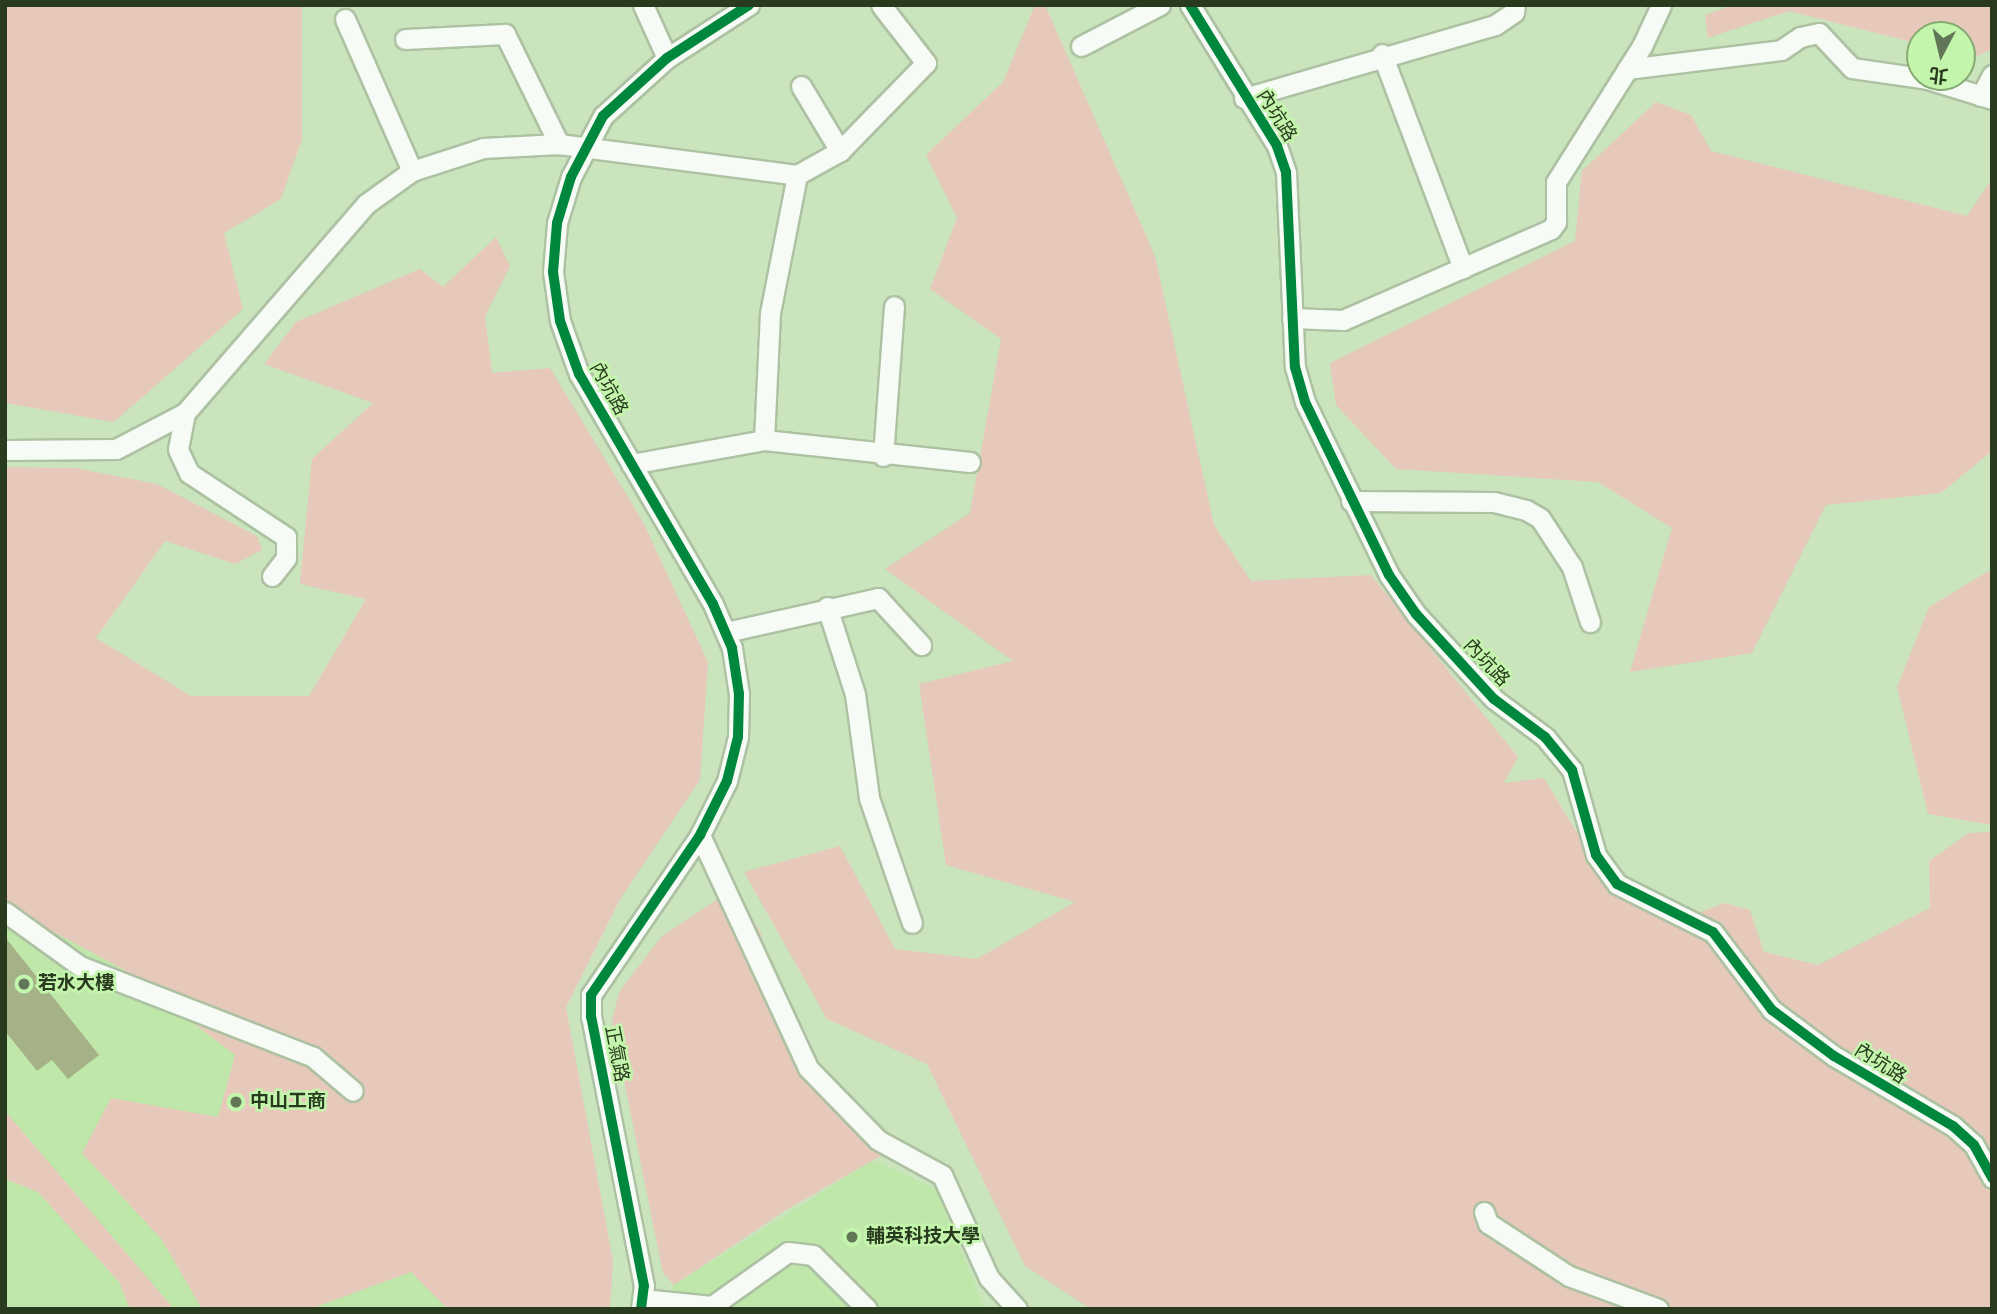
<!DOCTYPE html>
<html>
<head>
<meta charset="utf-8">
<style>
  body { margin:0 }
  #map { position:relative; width:1997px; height:1314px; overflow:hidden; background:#cae4bd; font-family:"Nunito Sans","Noto Sans TC",sans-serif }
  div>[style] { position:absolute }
  .built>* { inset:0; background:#bfe7aa }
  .green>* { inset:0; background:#e6c9ba }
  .building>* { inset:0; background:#a5b288 }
  .roads { filter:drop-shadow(2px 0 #adc1a3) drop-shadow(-2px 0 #adc1a3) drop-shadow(0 2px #adc1a3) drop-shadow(0 -2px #adc1a3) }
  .minor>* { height:19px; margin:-9.5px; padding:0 9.5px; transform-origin:9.5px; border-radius:9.5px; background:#f7fbf5 }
  .cycleway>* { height:10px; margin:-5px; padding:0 5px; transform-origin:5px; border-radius:5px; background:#00873e }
  .dots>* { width:19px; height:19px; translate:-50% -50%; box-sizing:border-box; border:4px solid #c4f5ac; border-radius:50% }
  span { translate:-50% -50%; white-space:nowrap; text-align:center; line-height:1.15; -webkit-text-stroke:5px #c4f5ac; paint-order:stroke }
  .street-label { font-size:19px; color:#283b1e }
  .poi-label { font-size:19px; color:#283b1e; font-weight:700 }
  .left { translate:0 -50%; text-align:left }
  .frame { position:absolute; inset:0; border:7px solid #283b1e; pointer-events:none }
  .north { position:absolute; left:1906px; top:21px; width:70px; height:70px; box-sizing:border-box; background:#c4f5ac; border:2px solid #86ab73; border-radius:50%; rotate:187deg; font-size:19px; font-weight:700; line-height:28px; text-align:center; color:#283b1e }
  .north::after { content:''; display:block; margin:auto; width:24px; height:32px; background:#617656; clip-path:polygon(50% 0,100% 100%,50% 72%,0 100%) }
</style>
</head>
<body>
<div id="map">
  <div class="built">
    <i style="clip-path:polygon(5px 892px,411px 1064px,492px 1309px,5px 1309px)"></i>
    <i style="clip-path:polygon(873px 1160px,936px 1189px,985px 1309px,665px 1309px,674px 1285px)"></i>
  </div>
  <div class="green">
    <i style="clip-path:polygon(5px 5px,302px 5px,302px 139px,281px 199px,224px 233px,243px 309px,114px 422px,5px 403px)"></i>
    <i style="clip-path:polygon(1035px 5px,1045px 5px,1155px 256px,1214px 525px,1251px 581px,1371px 575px,1518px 757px,1504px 783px,1544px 778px,1582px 841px,1603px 851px,1637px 905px,1670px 924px,1724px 903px,1750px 910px,1764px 952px,1818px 965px,1930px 908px,1929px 861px,1969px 833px,1992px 832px,1992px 1309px,1091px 1309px,1025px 1266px,927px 1064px,827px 1019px,744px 872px,840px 846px,895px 949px,977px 959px,1075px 902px,946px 865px,919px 684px,1013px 661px,885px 569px,970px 513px,1001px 339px,930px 289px,957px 218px,926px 155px,1003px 82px)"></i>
    <i style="clip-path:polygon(1733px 5px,1992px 5px,1992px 49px,1973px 58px,1962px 55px,1962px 35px,1920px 35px,1920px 44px,1789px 11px,1708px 38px,1705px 15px)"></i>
    <i style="clip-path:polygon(1656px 102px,1691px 115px,1711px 151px,1967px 216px,1992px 179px,1992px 451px,1941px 493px,1826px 505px,1752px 653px,1630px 672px,1672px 528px,1598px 482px,1396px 469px,1336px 405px,1330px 363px,1575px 241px,1582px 171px)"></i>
    <i style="clip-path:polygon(496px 237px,510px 266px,485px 316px,492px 373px,550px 368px,643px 522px,708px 662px,700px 780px,620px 899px,566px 1007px,613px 1261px,610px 1309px,448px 1309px,411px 1272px,310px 1309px,202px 1309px,162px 1240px,82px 1153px,111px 1098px,218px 1117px,235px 1055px,123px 969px,5px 906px,5px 467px,75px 468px,157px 484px,257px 536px,262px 550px,235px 564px,165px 541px,96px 638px,191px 696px,309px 696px,366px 599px,300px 584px,312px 459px,373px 403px,264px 364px,296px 322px,420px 269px,443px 287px)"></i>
    <i style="clip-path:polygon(1992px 569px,1992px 825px,1928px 814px,1897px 687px,1929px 607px)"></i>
    <i style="clip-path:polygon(733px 889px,760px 931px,776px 995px,811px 1075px,884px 1154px,786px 1210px,674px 1285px,663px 1273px,612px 1021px,619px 992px,662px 936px)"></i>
    <i style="clip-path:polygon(5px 1111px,174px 1309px,130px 1309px,119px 1282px,38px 1192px,5px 1179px)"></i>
  </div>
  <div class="building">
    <i style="clip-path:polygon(5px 937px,99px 1055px,68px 1079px,52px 1060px,37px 1071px,5px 1031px)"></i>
  </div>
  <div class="roads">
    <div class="minor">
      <i style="left:643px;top:5px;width:58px;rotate:65.6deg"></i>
      <i style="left:1190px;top:5px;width:166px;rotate:58.3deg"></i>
      <i style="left:1277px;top:146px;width:28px;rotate:71deg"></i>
      <i style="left:1286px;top:172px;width:195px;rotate:87.4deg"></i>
      <i style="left:1295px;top:367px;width:36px;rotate:74deg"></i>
      <i style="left:1305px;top:402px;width:192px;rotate:64.1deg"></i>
      <i style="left:1389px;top:575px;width:47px;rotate:55.3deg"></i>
      <i style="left:1416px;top:614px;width:115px;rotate:47.5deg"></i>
      <i style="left:1494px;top:699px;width:64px;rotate:36.7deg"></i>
      <i style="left:1545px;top:737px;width:43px;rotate:50.7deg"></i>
      <i style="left:1572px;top:770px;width:88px;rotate:74.2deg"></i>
      <i style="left:1596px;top:855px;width:36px;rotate:54deg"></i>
      <i style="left:1617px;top:884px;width:107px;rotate:26.6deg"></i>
      <i style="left:1713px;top:932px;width:98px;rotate:52.9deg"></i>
      <i style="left:1772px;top:1010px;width:77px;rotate:36.6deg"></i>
      <i style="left:1834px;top:1056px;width:138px;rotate:30.5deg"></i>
      <i style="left:1953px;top:1126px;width:28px;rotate:42deg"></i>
      <i style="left:1974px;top:1145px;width:38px;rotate:61deg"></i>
      <i style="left:345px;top:19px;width:166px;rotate:66.2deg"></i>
      <i style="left:405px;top:39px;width:100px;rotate:-2.9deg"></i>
      <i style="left:505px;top:34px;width:123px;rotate:63.9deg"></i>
      <i style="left:1081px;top:46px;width:89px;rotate:-27.4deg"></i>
      <i style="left:1382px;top:54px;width:229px;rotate:69.3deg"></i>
      <i style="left:1627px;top:69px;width:155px;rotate:-7deg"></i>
      <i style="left:1781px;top:50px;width:23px;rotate:-34deg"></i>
      <i style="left:1800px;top:37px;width:19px;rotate:-12deg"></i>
      <i style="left:1819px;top:33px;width:48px;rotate:46.7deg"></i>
      <i style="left:1852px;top:68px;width:76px;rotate:8.3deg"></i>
      <i style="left:1927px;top:79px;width:68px;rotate:17.1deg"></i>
      <i style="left:801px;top:86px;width:76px;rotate:59deg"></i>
      <i style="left:1981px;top:96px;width:24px;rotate:-62deg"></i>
      <i style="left:1244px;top:98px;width:261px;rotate:-16.2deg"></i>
      <i style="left:1495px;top:25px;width:23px;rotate:-34deg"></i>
      <i style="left:1514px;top:12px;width:7px;rotate:-82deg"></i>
      <i style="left:1292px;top:318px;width:51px;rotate:2.2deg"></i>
      <i style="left:1343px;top:320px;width:227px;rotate:-23.6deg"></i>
      <i style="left:1551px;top:229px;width:9px;rotate:-54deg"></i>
      <i style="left:1556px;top:222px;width:40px;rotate:-90deg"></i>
      <i style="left:1556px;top:182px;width:161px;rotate:-57.7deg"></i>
      <i style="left:1642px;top:46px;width:45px;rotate:-65.1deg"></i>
      <i style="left:764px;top:440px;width:127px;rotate:-87.3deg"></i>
      <i style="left:770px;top:313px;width:141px;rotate:-78.9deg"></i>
      <i style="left:797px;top:175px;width:49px;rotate:-29.2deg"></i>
      <i style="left:840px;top:151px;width:123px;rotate:-45.7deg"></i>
      <i style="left:926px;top:63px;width:73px;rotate:-127.8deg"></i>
      <i style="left:5px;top:450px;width:111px;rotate:-0.5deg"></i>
      <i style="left:116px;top:449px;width:78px;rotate:-27.6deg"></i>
      <i style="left:883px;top:456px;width:150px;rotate:-85.8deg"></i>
      <i style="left:631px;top:464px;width:135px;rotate:-10.2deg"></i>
      <i style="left:764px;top:440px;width:207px;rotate:6.1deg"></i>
      <i style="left:1351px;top:501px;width:143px;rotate:0.4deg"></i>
      <i style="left:1494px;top:502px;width:33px;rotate:14deg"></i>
      <i style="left:1526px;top:510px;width:16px;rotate:30deg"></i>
      <i style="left:1540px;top:518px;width:59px;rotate:56.9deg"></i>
      <i style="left:1572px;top:567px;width:58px;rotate:71.9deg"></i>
      <i style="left:272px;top:576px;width:23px;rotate:-52deg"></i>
      <i style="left:286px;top:558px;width:21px;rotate:-90deg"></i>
      <i style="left:286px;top:537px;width:116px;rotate:-146.6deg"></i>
      <i style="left:189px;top:473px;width:26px;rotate:-115deg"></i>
      <i style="left:178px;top:449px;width:37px;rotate:-79deg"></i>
      <i style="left:185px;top:413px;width:276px;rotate:-49.1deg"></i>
      <i style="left:366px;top:204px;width:57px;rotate:-35.7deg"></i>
      <i style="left:412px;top:171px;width:75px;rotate:-17.9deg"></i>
      <i style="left:483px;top:148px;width:76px;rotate:-3deg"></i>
      <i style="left:559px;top:144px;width:240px;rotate:7.4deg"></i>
      <i style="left:827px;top:607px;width:91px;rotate:72.2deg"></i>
      <i style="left:855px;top:694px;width:105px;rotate:82.3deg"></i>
      <i style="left:869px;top:798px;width:132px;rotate:71deg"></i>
      <i style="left:726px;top:632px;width:156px;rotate:-12.6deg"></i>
      <i style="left:878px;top:598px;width:64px;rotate:47.5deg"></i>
      <i style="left:700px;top:835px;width:257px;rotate:65.1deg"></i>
      <i style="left:808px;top:1068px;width:100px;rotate:45.8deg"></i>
      <i style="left:878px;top:1140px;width:73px;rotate:28.7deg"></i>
      <i style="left:942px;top:1175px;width:113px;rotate:65.5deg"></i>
      <i style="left:989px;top:1278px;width:42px;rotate:47.9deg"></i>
      <i style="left:5px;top:912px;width:92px;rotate:35.8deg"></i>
      <i style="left:80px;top:966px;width:250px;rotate:21.3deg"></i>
      <i style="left:313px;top:1057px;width:52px;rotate:40.4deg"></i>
      <i style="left:1484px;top:1212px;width:12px;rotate:70deg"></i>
      <i style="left:1488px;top:1223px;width:97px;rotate:33.2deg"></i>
      <i style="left:1569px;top:1276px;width:95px;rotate:20.3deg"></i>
      <i style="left:642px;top:1299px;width:70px;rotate:5.7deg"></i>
      <i style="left:712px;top:1306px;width:93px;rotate:-35.4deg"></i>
      <i style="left:788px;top:1252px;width:25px;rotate:7deg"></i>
      <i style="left:813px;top:1255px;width:76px;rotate:45deg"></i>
      <i style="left:641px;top:1309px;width:23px;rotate:-83deg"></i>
      <i style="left:644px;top:1286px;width:274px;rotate:-101.1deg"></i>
      <i style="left:591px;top:1017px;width:22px;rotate:-90deg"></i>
      <i style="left:591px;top:995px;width:194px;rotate:-55.7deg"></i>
      <i style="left:700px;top:835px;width:60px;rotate:-63.4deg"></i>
      <i style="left:727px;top:781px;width:45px;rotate:-76deg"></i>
      <i style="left:738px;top:737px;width:43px;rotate:-88.7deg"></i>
      <i style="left:739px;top:694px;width:47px;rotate:-98.7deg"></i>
      <i style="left:732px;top:648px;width:48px;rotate:-113.4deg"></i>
      <i style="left:713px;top:604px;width:266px;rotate:-120.2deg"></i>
      <i style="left:579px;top:374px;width:56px;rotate:-109.7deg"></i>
      <i style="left:560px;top:321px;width:49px;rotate:-98.1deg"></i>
      <i style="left:553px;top:272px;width:49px;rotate:-85.3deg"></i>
      <i style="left:557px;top:223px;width:48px;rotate:-73.1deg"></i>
      <i style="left:571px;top:177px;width:69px;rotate:-62.3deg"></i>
      <i style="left:603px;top:116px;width:86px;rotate:-42.2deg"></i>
      <i style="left:667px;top:58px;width:98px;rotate:-32.9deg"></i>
    </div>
  </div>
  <div class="cycleway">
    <i style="left:1190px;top:5px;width:166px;rotate:58.3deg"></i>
    <i style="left:1277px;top:146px;width:28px;rotate:71deg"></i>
    <i style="left:1286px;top:172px;width:195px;rotate:87.4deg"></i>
    <i style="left:1295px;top:367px;width:36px;rotate:74deg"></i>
    <i style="left:1305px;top:402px;width:192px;rotate:64.1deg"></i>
    <i style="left:1389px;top:575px;width:47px;rotate:55.3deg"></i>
    <i style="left:1416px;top:614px;width:115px;rotate:47.5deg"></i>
    <i style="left:1494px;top:699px;width:64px;rotate:36.7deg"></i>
    <i style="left:1545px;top:737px;width:43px;rotate:50.7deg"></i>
    <i style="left:1572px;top:770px;width:88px;rotate:74.2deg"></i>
    <i style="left:1596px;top:855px;width:36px;rotate:54deg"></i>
    <i style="left:1617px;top:884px;width:107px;rotate:26.6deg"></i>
    <i style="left:1713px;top:932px;width:98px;rotate:52.9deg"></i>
    <i style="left:1772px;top:1010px;width:77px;rotate:36.6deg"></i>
    <i style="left:1834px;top:1056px;width:138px;rotate:30.5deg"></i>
    <i style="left:1953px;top:1126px;width:28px;rotate:42deg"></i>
    <i style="left:1974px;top:1145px;width:38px;rotate:61deg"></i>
    <i style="left:641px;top:1309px;width:23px;rotate:-83deg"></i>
    <i style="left:644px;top:1286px;width:274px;rotate:-101.1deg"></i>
    <i style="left:591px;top:1017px;width:22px;rotate:-90deg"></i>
    <i style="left:591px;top:995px;width:194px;rotate:-55.7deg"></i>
    <i style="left:700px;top:835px;width:60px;rotate:-63.4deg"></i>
    <i style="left:727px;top:781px;width:45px;rotate:-76deg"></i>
    <i style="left:738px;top:737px;width:43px;rotate:-88.7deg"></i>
    <i style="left:739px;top:694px;width:47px;rotate:-98.7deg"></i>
    <i style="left:732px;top:648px;width:48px;rotate:-113.4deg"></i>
    <i style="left:713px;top:604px;width:266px;rotate:-120.2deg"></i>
    <i style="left:579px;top:374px;width:56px;rotate:-109.7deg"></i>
    <i style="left:560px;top:321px;width:49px;rotate:-98.1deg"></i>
    <i style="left:553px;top:272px;width:49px;rotate:-85.3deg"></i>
    <i style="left:557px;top:223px;width:48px;rotate:-73.1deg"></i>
    <i style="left:571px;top:177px;width:69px;rotate:-62.3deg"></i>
    <i style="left:603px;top:116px;width:86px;rotate:-42.2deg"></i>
    <i style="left:667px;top:58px;width:98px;rotate:-32.9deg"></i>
  </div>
  <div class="dots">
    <i style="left:24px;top:984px;background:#617656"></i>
    <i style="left:236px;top:1102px;background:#617656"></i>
    <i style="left:852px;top:1237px;background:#617656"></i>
  </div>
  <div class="street-label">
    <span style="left:1276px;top:116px;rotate:58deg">內坑路</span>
    <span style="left:608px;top:389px;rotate:61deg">內坑路</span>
    <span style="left:1486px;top:663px;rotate:47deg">內坑路</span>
    <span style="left:616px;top:1054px;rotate:79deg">正氣路</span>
    <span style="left:1880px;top:1064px;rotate:33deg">內坑路</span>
  </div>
  <div class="poi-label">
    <span class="left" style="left:38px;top:984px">若水大樓</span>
    <span class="left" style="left:250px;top:1102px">中山工商</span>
    <span class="left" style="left:866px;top:1237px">輔英科技大學</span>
  </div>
  <div class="frame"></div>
  <div class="north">北</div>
</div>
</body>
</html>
